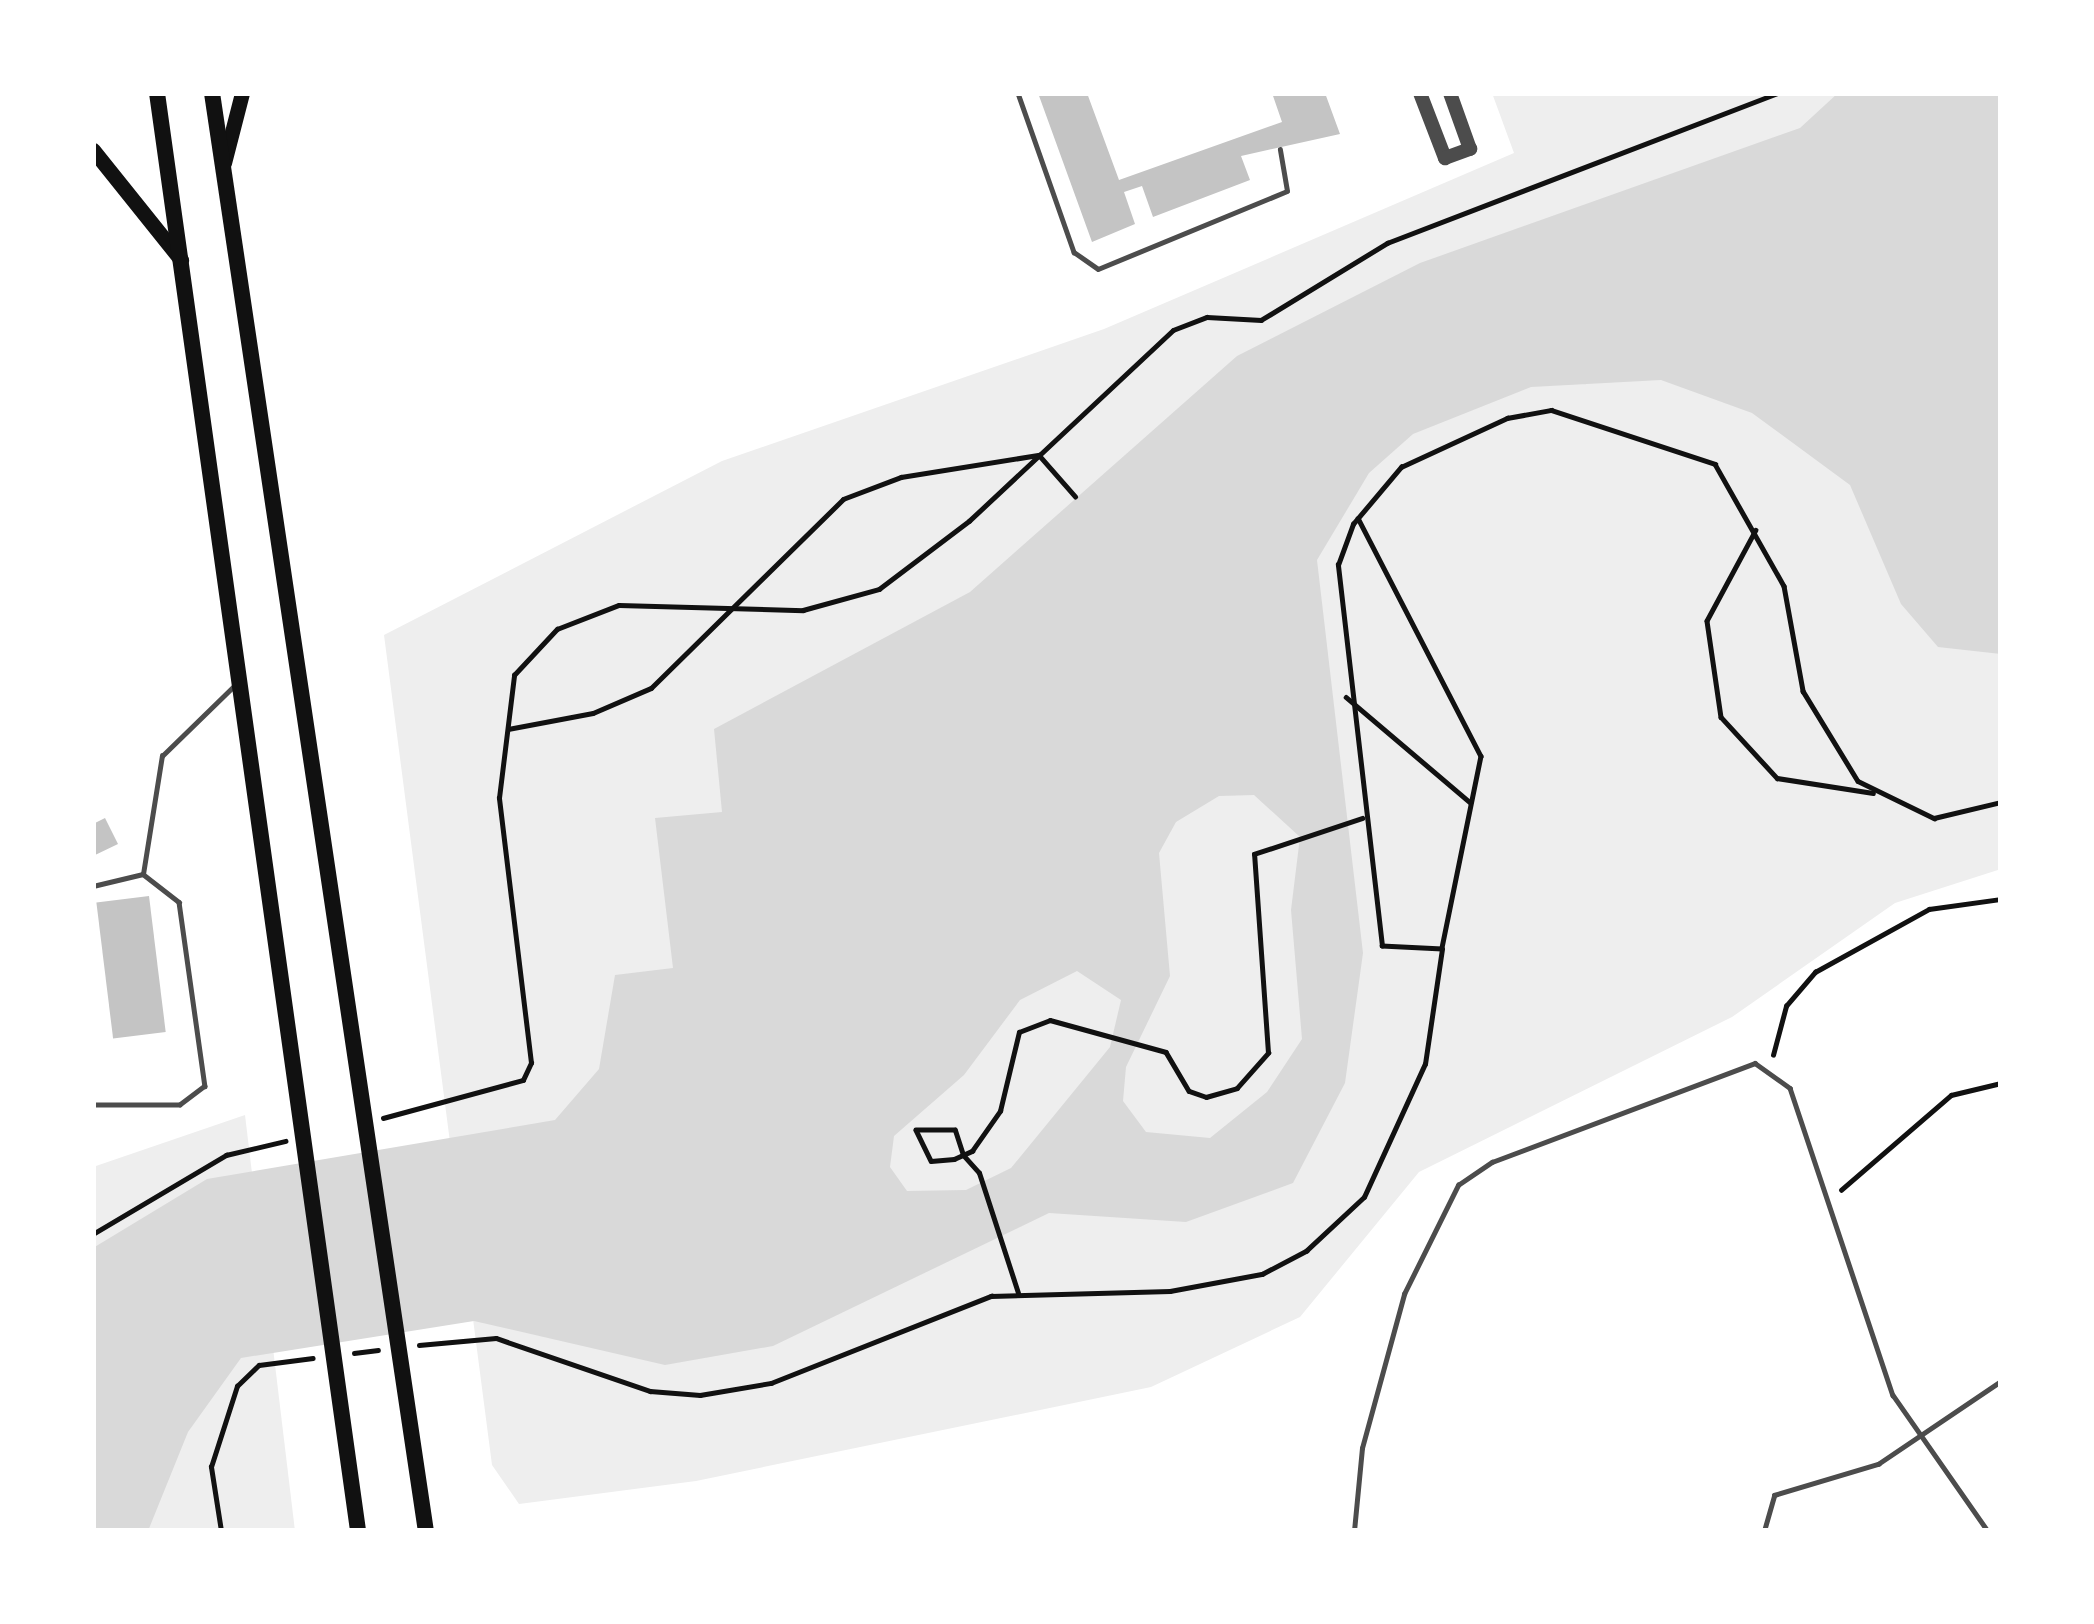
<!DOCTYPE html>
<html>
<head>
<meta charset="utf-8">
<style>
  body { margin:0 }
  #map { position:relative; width:2094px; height:1624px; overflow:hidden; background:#fff; font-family:"DM Sans",sans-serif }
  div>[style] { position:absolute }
  .green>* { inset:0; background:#eee }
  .water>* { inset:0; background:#d9d9d9 }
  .building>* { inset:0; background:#c4c4c4; transform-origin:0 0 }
  .path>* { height:4.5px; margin:-2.25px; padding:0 2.25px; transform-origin:2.25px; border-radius:2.25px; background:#111 }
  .service>* { height:4.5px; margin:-2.25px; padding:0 2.25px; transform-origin:2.25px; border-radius:2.25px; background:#4c4c4c }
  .tertiary>* { height:14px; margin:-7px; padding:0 7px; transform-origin:7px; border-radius:7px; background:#4c4c4c }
  .secondary>* { height:15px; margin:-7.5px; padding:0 7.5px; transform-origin:7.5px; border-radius:7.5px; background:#111 }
  .primary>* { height:16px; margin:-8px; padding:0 8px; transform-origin:8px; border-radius:8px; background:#111 }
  span { translate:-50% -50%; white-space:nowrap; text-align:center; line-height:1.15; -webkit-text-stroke:9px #fff; paint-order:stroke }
  .frame { position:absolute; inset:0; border:96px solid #fff; pointer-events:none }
</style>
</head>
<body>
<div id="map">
  <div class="green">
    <i style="clip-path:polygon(1492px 93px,2001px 93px,2001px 869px,1895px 903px,1732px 1017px,1419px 1172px,1300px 1317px,1151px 1387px,696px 1481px,519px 1504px,492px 1465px,384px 635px,722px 461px,1104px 329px,1514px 153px)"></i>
    <i style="clip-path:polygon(245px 1115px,295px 1531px,93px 1531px,93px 1167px)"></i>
  </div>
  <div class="water">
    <i style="clip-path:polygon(evenodd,1838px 93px,2001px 93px,2001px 654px,1938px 647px,1901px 604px,1850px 485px,1752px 413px,1661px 380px,1531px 387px,1413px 434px,1369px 473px,1317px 560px,1363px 953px,1345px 1083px,1293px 1183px,1186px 1222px,1049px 1213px,773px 1346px,665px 1365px,474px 1321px,241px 1358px,188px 1432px,148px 1531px,93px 1531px,93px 1248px,207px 1179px,555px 1120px,599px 1069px,615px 975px,673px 968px,655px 818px,722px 812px,714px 729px,970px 592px,1237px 356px,1420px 263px,1800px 128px,1838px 93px,1254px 795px,1300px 837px,1291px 910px,1302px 1039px,1267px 1092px,1210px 1138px,1146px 1132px,1123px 1101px,1126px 1067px,1170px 976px,1159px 853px,1176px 822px,1219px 796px,1254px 795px,1838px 93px,1077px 971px,1121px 1000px,1110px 1047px,1011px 1168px,966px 1190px,907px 1191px,890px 1167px,894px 1136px,964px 1075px,1020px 1000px,1077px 971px)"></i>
  </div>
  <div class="building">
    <i style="clip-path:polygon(1038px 93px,1087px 93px,1119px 180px,1282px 122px,1272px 93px,1325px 93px,1340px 134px,1241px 156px,1250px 180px,1153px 217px,1142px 186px,1124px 192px,1135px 224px,1092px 242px)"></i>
    <i style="clip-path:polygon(105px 818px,118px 844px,93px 856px,93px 824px)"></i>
    <i style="left:149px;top:896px;width:137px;height:53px;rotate:83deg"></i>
  </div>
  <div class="path">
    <i style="left:1358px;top:518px;width:268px;rotate:62.7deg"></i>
    <i style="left:1481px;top:756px;width:195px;rotate:101.5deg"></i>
    <i style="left:1756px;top:530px;width:103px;rotate:118.3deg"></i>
    <i style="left:1707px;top:621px;width:97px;rotate:81.7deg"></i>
    <i style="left:1721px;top:717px;width:83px;rotate:47.4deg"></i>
    <i style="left:1777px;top:778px;width:97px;rotate:8.9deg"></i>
    <i style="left:1346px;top:697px;width:162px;rotate:40.3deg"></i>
    <i style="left:508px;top:729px;width:86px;rotate:-10.7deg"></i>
    <i style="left:593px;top:713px;width:63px;rotate:-23.3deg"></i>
    <i style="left:651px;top:688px;width:269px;rotate:-44.5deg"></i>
    <i style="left:843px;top:499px;width:62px;rotate:-20.8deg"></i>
    <i style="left:901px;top:477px;width:140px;rotate:-9.1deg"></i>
    <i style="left:1039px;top:455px;width:55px;rotate:48.7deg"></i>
    <i style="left:1773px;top:1055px;width:51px;rotate:-75.1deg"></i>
    <i style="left:1786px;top:1006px;width:45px;rotate:-49.5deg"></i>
    <i style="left:1815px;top:972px;width:130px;rotate:-28.9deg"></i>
    <i style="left:1929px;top:909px;width:73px;rotate:-7.9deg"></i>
    <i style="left:383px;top:1118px;width:145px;rotate:-15.2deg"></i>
    <i style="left:523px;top:1080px;width:19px;rotate:-65deg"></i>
    <i style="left:531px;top:1063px;width:267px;rotate:-96.9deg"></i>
    <i style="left:499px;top:798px;width:124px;rotate:-83deg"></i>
    <i style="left:514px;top:675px;width:63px;rotate:-46.9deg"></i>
    <i style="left:557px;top:629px;width:66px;rotate:-21.2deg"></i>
    <i style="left:619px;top:605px;width:184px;rotate:1.6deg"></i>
    <i style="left:803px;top:610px;width:79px;rotate:-15.4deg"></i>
    <i style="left:879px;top:589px;width:113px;rotate:-37.1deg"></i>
    <i style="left:969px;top:521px;width:279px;rotate:-43.1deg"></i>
    <i style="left:1173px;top:330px;width:36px;rotate:-21deg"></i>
    <i style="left:1207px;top:317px;width:54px;rotate:3.2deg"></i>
    <i style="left:1261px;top:320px;width:148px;rotate:-31.4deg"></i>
    <i style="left:1387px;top:243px;width:418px;rotate:-21deg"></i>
    <i style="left:1841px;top:1190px;width:145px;rotate:-40.8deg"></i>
    <i style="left:1951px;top:1095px;width:51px;rotate:-13.5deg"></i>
    <i style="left:93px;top:1234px;width:155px;rotate:-30.7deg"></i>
    <i style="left:226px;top:1155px;width:61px;rotate:-13.3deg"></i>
    <i style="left:1018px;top:1293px;width:126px;rotate:-108deg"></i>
    <i style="left:979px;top:1173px;width:24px;rotate:-132deg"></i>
    <i style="left:963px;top:1155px;width:26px;rotate:-108deg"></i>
    <i style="left:955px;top:1130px;width:39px;rotate:180deg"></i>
    <i style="left:916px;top:1130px;width:34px;rotate:64deg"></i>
    <i style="left:931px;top:1161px;width:23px;rotate:-5deg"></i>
    <i style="left:954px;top:1159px;width:20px;rotate:-24deg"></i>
    <i style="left:972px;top:1151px;width:49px;rotate:-55deg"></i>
    <i style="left:1000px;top:1111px;width:81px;rotate:-76.5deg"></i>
    <i style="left:1019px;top:1032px;width:33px;rotate:-21deg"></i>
    <i style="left:1050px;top:1020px;width:120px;rotate:15.4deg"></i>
    <i style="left:1166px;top:1052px;width:45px;rotate:59.5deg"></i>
    <i style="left:1189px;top:1091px;width:18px;rotate:19deg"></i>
    <i style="left:1206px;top:1097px;width:32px;rotate:-16deg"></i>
    <i style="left:1237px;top:1088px;width:47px;rotate:-48.5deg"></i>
    <i style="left:1268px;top:1053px;width:199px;rotate:-94deg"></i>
    <i style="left:1254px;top:854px;width:114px;rotate:-18.4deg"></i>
    <i style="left:419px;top:1345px;width:77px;rotate:-5.2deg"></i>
    <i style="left:496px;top:1338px;width:163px;rotate:19deg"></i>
    <i style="left:650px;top:1391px;width:50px;rotate:4.6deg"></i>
    <i style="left:700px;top:1395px;width:72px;rotate:-9.6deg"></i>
    <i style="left:771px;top:1383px;width:237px;rotate:-21.6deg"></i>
    <i style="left:991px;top:1296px;width:179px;rotate:-1.6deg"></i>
    <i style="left:1170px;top:1291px;width:94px;rotate:-10.5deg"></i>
    <i style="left:1262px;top:1274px;width:50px;rotate:-27.6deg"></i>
    <i style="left:1306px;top:1251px;width:79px;rotate:-43deg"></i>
    <i style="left:1364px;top:1197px;width:146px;rotate:-65.4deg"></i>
    <i style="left:1425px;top:1064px;width:116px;rotate:-81.6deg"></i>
    <i style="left:1442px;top:949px;width:60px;rotate:-177.1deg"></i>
    <i style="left:1382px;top:946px;width:384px;rotate:-96.6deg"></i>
    <i style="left:1338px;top:565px;width:44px;rotate:-69.9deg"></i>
    <i style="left:1353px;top:524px;width:75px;rotate:-49.9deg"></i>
    <i style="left:1401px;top:467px;width:117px;rotate:-24.8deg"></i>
    <i style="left:1507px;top:418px;width:45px;rotate:-10.3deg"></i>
    <i style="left:1551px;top:410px;width:173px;rotate:18.2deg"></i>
    <i style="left:1715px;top:464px;width:140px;rotate:60.5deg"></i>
    <i style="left:1784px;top:586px;width:107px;rotate:79.7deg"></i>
    <i style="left:1803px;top:691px;width:105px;rotate:58.6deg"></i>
    <i style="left:1858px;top:781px;width:85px;rotate:26deg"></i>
    <i style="left:1934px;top:818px;width:69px;rotate:-13.4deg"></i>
    <i style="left:354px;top:1353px;width:24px;rotate:-7deg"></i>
    <i style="left:221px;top:1531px;width:65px;rotate:-98.9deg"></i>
    <i style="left:211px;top:1467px;width:85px;rotate:-72.2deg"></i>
    <i style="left:237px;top:1386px;width:30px;rotate:-44deg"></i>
    <i style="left:259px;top:1365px;width:54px;rotate:-7.4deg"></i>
  </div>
  <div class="service">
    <i style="left:1018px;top:93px;width:169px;rotate:70.6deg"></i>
    <i style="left:1074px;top:252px;width:29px;rotate:35deg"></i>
    <i style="left:1098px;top:269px;width:204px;rotate:-22.4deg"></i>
    <i style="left:1287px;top:191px;width:42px;rotate:-99.7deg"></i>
    <i style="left:143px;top:874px;width:120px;rotate:-80.9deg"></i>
    <i style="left:162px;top:756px;width:99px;rotate:-44.2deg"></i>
    <i style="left:93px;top:886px;width:51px;rotate:-13.5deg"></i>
    <i style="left:143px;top:874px;width:46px;rotate:37.9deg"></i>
    <i style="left:179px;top:902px;width:186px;rotate:82deg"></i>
    <i style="left:205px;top:1086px;width:31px;rotate:143deg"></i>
    <i style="left:180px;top:1105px;width:87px;rotate:180deg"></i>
    <i style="left:1354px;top:1531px;width:83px;rotate:-84.5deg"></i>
    <i style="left:1362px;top:1448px;width:160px;rotate:-74.7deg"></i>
    <i style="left:1404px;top:1294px;width:122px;rotate:-63.6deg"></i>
    <i style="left:1458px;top:1185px;width:41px;rotate:-34.1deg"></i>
    <i style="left:1492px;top:1162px;width:281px;rotate:-20.6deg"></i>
    <i style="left:1755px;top:1063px;width:43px;rotate:35.5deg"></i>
    <i style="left:1790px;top:1088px;width:324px;rotate:71.5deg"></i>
    <i style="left:1893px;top:1395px;width:166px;rotate:55.1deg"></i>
    <i style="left:1764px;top:1531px;width:37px;rotate:-74deg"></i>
    <i style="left:1774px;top:1495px;width:109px;rotate:-16.6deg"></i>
    <i style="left:1878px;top:1464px;width:148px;rotate:-34deg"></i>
  </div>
  <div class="tertiary">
    <i style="left:1420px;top:93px;width:70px;rotate:69deg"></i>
    <i style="left:1445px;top:158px;width:27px;rotate:-20deg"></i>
    <i style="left:1470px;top:149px;width:59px;rotate:-109.7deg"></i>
  </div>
  <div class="secondary">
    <i style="left:93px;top:150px;width:141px;rotate:51.3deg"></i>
    <i style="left:224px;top:163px;width:72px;rotate:-75.6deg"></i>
  </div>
  <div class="primary">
    <i style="left:157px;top:93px;width:1452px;rotate:82.04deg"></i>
    <i style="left:212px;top:93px;width:1454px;rotate:81.54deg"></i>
  </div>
  <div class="frame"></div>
</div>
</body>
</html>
